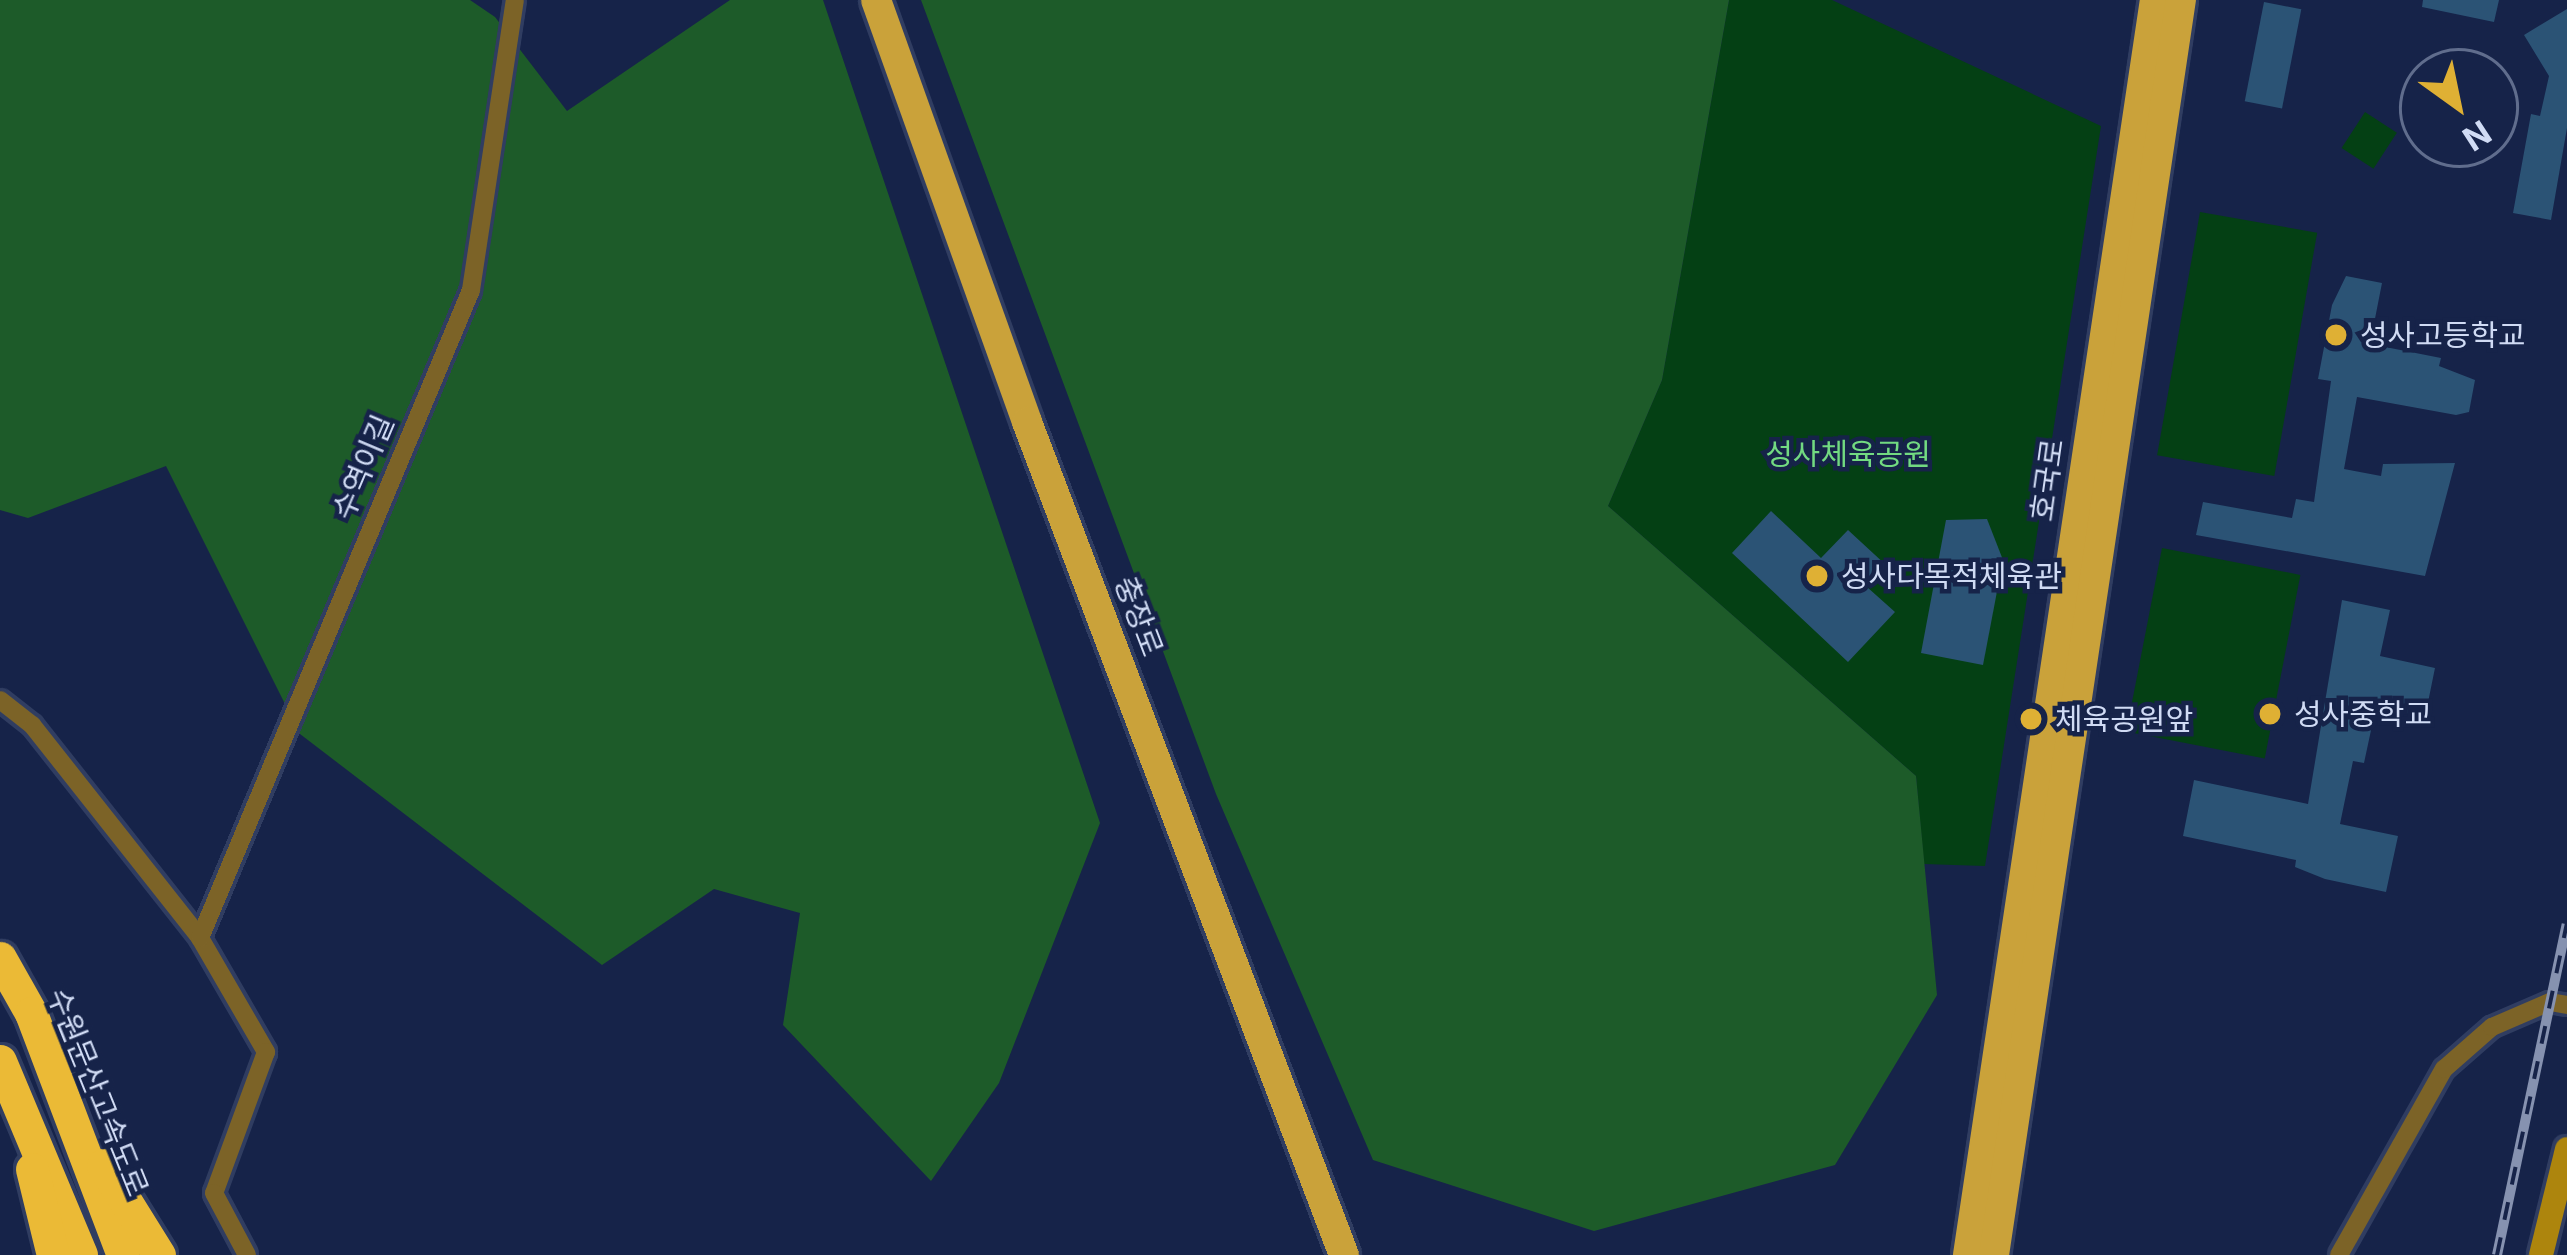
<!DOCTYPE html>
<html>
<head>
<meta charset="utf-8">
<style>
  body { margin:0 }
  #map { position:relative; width:2567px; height:1255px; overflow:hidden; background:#162349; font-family:Inter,"Noto Sans KR",sans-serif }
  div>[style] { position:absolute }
  .green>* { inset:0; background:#044014; transform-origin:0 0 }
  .forest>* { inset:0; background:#1d5b29 }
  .building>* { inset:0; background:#2b5375; transform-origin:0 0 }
  .roads { filter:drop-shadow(3px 0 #303d61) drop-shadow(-3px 0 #303d61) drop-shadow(0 3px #303d61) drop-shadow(0 -3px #303d61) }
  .minor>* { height:18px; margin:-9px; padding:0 9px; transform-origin:9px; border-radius:9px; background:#7c6327 }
  .secondary>* { height:24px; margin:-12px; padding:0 12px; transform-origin:12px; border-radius:12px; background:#ad850d }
  .primary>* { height:30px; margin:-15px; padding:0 15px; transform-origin:15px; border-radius:15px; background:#caa23a }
  .motorway>* { height:33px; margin:-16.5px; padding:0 16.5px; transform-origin:16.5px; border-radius:16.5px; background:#ebba36 }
  .rail>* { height:10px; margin-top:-5px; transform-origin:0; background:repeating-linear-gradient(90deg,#162349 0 18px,#8692b0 0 36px); box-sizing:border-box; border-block:3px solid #8692b0 }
  .dots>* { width:33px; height:33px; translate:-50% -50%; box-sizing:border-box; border:6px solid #162349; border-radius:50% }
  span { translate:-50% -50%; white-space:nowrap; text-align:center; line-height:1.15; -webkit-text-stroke:9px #162349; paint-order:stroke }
  .poi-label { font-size:30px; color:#d0dbf4 }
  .left { translate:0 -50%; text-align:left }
  .park-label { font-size:30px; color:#72da81 }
  .street-label { font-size:30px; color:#d0dbf4 }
  .north { position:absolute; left:2399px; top:48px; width:120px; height:120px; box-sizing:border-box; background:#162349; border:3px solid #606d8d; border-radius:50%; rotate:147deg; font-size:33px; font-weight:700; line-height:48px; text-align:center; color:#d0dbf4 }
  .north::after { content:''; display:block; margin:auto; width:42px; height:54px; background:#dfb034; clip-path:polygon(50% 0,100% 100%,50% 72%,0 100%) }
</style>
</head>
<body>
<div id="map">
  <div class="green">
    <i style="clip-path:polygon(1729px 0,1832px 0,2101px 126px,1985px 866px,1924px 864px,1916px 776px,1608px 506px,1662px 380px)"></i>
    <i style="left:2365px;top:112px;width:38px;height:43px;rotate:33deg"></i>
    <i style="left:2200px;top:212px;width:119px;height:247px;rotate:10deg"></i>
    <i style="left:2162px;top:548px;width:141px;height:187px;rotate:11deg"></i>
  </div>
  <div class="forest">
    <i style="clip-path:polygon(0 0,470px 0,495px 17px,567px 111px,730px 0,823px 0,1100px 823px,999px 1083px,931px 1181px,783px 1025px,800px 913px,714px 889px,602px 965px,300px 734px,166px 466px,28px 518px,0 510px)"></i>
    <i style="clip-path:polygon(921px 0,1729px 0,1662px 380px,1608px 506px,1916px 776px,1937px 995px,1835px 1165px,1594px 1231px,1373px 1160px,1216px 794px)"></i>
  </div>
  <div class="building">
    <i style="clip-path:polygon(2423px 0,2499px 0,2494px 22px,2422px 7px)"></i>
    <i style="left:2264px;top:2px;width:38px;height:101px;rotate:11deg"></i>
    <i style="clip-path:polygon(2567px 9px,2567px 128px,2551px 220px,2513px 213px,2531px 114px,2540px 116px,2549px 76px,2524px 35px)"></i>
    <i style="clip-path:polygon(2346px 276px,2382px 283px,2370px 344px,2441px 358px,2439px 366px,2475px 380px,2469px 412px,2456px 415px,2357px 397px,2344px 469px,2381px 476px,2383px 464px,2455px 463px,2425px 576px,2196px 535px,2203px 502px,2292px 518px,2296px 499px,2314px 502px,2331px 381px,2318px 379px,2332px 305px)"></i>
    <i style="clip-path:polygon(1771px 511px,1821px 558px,1848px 530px,1887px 566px,1867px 587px,1895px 612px,1848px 662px,1732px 553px)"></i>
    <i style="clip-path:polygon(1987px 519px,2003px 560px,1983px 665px,1921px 653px,1946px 520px)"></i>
    <i style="clip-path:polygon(2342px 600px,2390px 610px,2380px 656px,2435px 668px,2425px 717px,2376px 707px,2364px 763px,2353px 761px,2340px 824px,2398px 836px,2386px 892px,2325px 879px,2295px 867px,2296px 860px,2183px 836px,2194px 780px,2308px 804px)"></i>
  </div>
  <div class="roads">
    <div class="minor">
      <i style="left:0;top:700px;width:41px;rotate:38deg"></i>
      <i style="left:32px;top:725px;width:271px;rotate:51.7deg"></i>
      <i style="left:200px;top:938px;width:132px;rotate:59.9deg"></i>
      <i style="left:266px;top:1052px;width:150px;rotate:110.2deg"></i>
      <i style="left:214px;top:1193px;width:70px;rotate:62deg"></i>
      <i style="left:200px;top:938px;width:702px;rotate:-67.3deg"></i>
      <i style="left:471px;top:290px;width:293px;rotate:-81.4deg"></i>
      <i style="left:2339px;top:1255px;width:214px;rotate:-60.6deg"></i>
      <i style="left:2444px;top:1069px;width:64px;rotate:-41.2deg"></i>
      <i style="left:2492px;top:1027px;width:63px;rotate:-23.3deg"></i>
      <i style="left:2550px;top:1002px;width:17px;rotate:10deg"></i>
    </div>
    <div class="secondary">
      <i style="left:2541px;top:1255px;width:109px;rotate:-76.2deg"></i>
    </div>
    <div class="primary">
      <i style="left:876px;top:0;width:448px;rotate:70.3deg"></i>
      <i style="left:1027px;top:422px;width:891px;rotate:69.17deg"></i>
      <i style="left:1968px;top:1255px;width:1269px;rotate:-81.53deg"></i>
      <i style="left:1994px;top:1255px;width:1269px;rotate:-81.53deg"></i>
    </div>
    <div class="motorway">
      <i style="left:0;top:958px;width:63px;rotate:60.6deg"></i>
      <i style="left:31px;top:1013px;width:259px;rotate:69.2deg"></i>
      <i style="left:0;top:1061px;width:210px;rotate:67.3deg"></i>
      <i style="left:103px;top:1165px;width:106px;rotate:58.1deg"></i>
      <i style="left:32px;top:1169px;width:89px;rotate:76.3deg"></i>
    </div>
  </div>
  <div class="rail">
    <i style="left:2497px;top:1255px;width:338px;rotate:-78.1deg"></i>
  </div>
  <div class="dots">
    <i style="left:2336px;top:335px;background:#dfb034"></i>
    <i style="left:1817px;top:576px;background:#dfb034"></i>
    <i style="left:2270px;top:714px;background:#dfb034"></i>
    <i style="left:2031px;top:719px;background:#dfb034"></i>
  </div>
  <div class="poi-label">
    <span class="left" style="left:2360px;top:335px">성사고등학교</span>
    <span class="left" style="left:1841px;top:576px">성사다목적체육관</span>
    <span class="left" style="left:2294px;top:714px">성사중학교</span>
    <span class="left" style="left:2055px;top:719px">체육공원앞</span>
  </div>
  <div class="park-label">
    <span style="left:1848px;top:454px">성사체육공원</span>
  </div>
  <div class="street-label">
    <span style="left:363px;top:467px;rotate:-67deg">수역이길</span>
    <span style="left:2047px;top:480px;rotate:-82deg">호국로</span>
    <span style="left:1139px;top:616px;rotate:69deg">충장로</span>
    <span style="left:98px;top:1092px;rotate:68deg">수원문산고속도로</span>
  </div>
  <div class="north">N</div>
</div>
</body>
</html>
